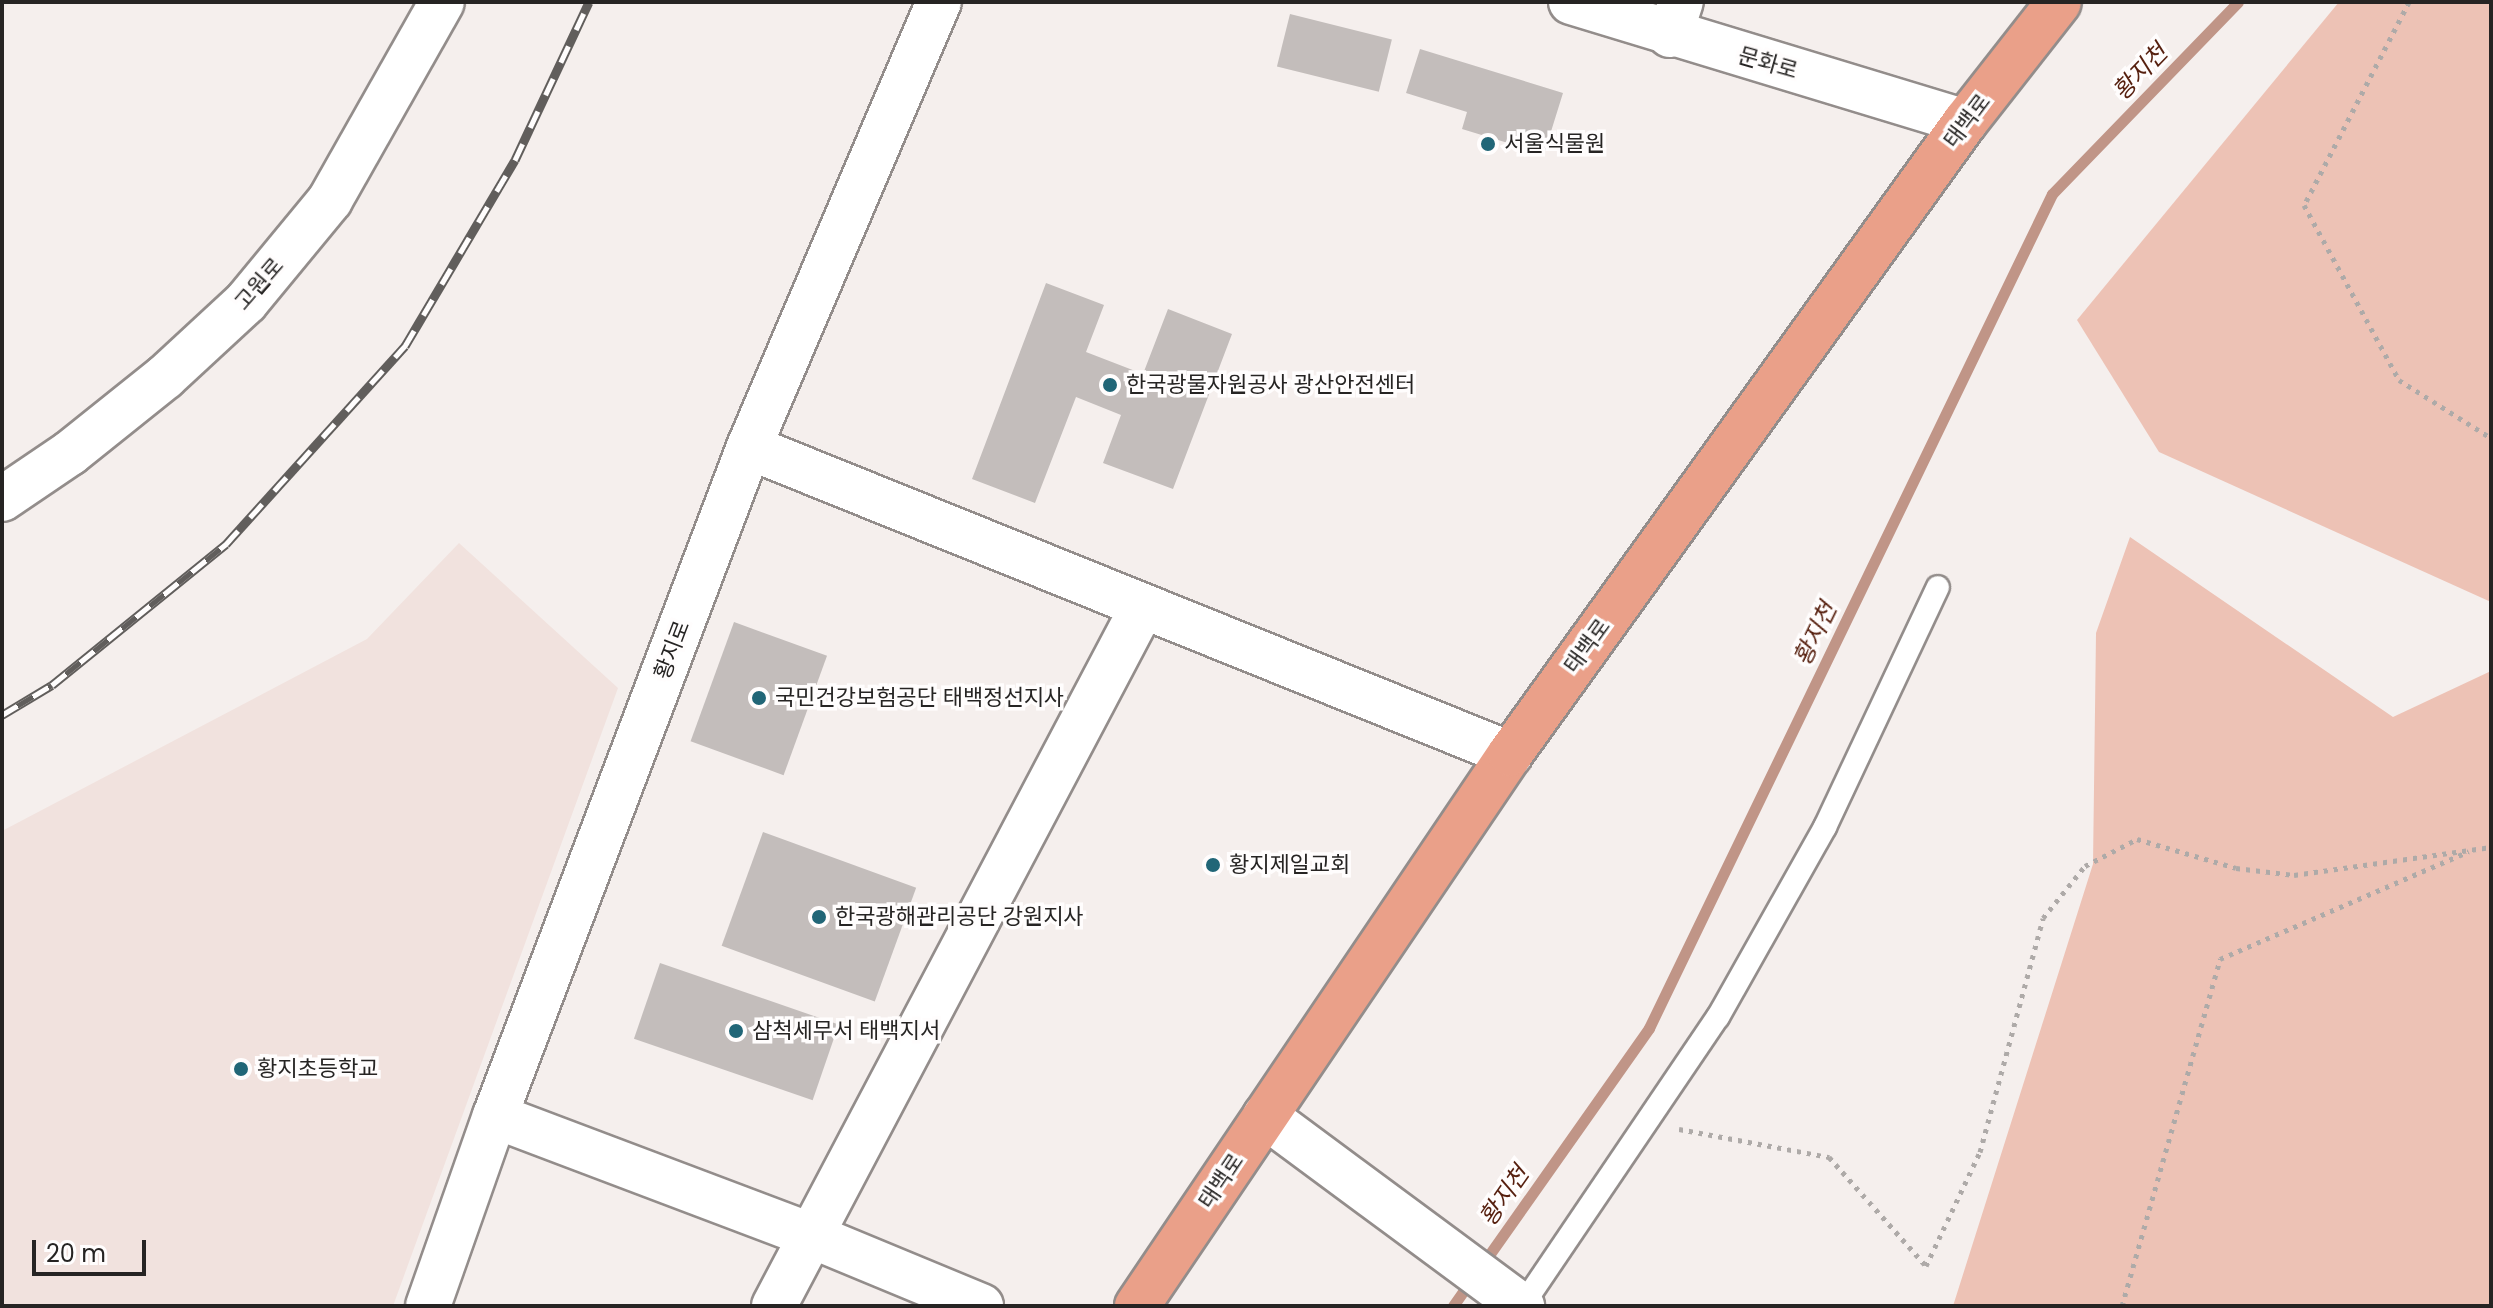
<!DOCTYPE html>
<html>
<head>
<meta charset="utf-8">
<style>
  body { margin:0 }
  #map { position:relative; width:2493px; height:1308px; overflow:hidden; background:#f5efed; font-family:Poppins,"Noto Sans KR",sans-serif }
  div>[style] { position:absolute }
  .built>* { inset:0; background:#f1e2de }
  .green>* { inset:0; background:#edc2b5 }
  .stream>* { height:11px; margin:-5.5px; padding:0 5.5px; transform-origin:5.5px; border-radius:5.5px; background:#c09587 }
  .building>* { inset:0; background:#c3bdbb; transform-origin:0 0 }
  .path>* { height:5px; margin-top:-2.5px; transform-origin:0; background:repeating-linear-gradient(90deg,#aeaaa8 0 4px,transparent 0 10px) }
  .roads { filter:drop-shadow(2px 0 #938d8b) drop-shadow(-2px 0 #938d8b) drop-shadow(0 2px #938d8b) drop-shadow(0 -2px #938d8b) }
  .service>* { height:22px; margin:-11px; padding:0 11px; transform-origin:11px; border-radius:11px; background:#fff }
  .minor>* { height:44px; margin:-22px; padding:0 22px; transform-origin:22px; border-radius:22px; background:#fff }
  .tertiary>* { height:44px; margin:-22px; padding:0 22px; transform-origin:22px; border-radius:22px; background:#fff }
  .primary>* { height:44px; margin:-22px; padding:0 22px; transform-origin:22px; border-radius:22px; background:#eaa089 }
  .rail>* { height:9px; margin-top:-4.5px; transform-origin:0; background:repeating-linear-gradient(90deg,#fffdfd 0 18px,#615e5c 0 36px); box-sizing:border-box; border-block:2px solid #615e5c }
  .dots>* { width:22px; height:22px; translate:-50% -50%; box-sizing:border-box; border:4px solid #fffdfd; border-radius:50% }
  span { translate:-50% -50%; white-space:nowrap; text-align:center; line-height:1.15; -webkit-text-stroke:7px #fffdfd; paint-order:stroke }
  .street-label { font-size:22px; color:#262423 }
  .poi-label { font-size:22px; color:#262423 }
  .left { translate:0 -50%; text-align:left }
  .water-label { font-size:24px; color:#561f0e; font-style:italic }
  .frame { position:absolute; inset:0; border:4px solid #262423; pointer-events:none }
  .scale { position:absolute; left:32px; top:1240px; width:114px; height:36px; box-sizing:border-box; border:4px solid #262423; border-top:0; padding-left:10px; font-size:24px; line-height:28px; white-space:nowrap; color:#262423; -webkit-text-stroke:6px #fffdfd; paint-order:stroke }
</style>
</head>
<body>
<div id="map">
  <div class="built">
    <i style="clip-path:polygon(459px 543px,618px 688px,393px 1306px,2px 1306px,2px 831px,367px 639px)"></i>
  </div>
  <div class="green">
    <i style="clip-path:polygon(2339px 2px,2491px 2px,2491px 602px,2159px 452px,2077px 320px)"></i>
    <i style="clip-path:polygon(2130px 537px,2393px 717px,2491px 671px,2491px 1306px,1953px 1306px,2093px 864px,2096px 633px)"></i>
  </div>
  <div class="stream">
    <i style="left:1482px;top:1265px;width:290px;rotate:-54.8deg"></i>
    <i style="left:1649px;top:1028px;width:926px;rotate:-64.21deg"></i>
    <i style="left:2052px;top:194px;width:267px;rotate:-45.9deg"></i>
    <i style="left:1453px;top:1306px;width:33px;rotate:-55deg"></i>
  </div>
  <div class="building">
    <i style="left:1290px;top:14px;width:105px;height:54px;rotate:14deg"></i>
    <i style="clip-path:polygon(1420px 49px,1563px 93px,1544px 154px,1462px 129px,1467px 112px,1406px 93px)"></i>
    <i style="clip-path:polygon(1046px 283px,1104px 305px,1086px 352px,1143px 374px,1168px 309px,1232px 334px,1173px 489px,1103px 463px,1121px 415px,1076px 397px,1035px 503px,972px 479px)"></i>
    <i style="left:734px;top:622px;width:99px;height:127px;rotate:20deg"></i>
    <i style="left:763px;top:832px;width:163px;height:121px;rotate:20deg"></i>
    <i style="left:660px;top:963px;width:189px;height:80px;rotate:19deg"></i>
  </div>
  <div class="path">
    <i style="left:2409px;top:2px;width:229px;rotate:117.3deg"></i>
    <i style="left:2304px;top:205px;width:199px;rotate:61.5deg"></i>
    <i style="left:2399px;top:380px;width:109px;rotate:32.2deg"></i>
    <i style="left:1679px;top:1129px;width:153px;rotate:10.6deg"></i>
    <i style="left:1829px;top:1157px;width:146px;rotate:48.3deg"></i>
    <i style="left:1926px;top:1266px;width:126px;rotate:-64.7deg"></i>
    <i style="left:1980px;top:1152px;width:242px;rotate:-74.9deg"></i>
    <i style="left:2043px;top:918px;width:67px;rotate:-51.1deg"></i>
    <i style="left:2085px;top:866px;width:59px;rotate:-27.4deg"></i>
    <i style="left:2137px;top:839px;width:103px;rotate:16.3deg"></i>
    <i style="left:2236px;top:868px;width:58px;rotate:6.9deg"></i>
    <i style="left:2294px;top:875px;width:199px;rotate:-8.1deg"></i>
    <i style="left:2122px;top:1306px;width:361px;rotate:-74.2deg"></i>
    <i style="left:2220px;top:959px;width:271px;rotate:-23.4deg"></i>
  </div>
  <div class="roads">
    <div class="service">
      <i style="left:1522px;top:1306px;width:349px;rotate:-55.9deg"></i>
      <i style="left:1718px;top:1017px;width:218px;rotate:-60.6deg"></i>
      <i style="left:1825px;top:827px;width:265px;rotate:-64.8deg"></i>
    </div>
    <div class="minor">
      <i style="left:1670px;top:35px;width:35px;rotate:-72deg"></i>
      <i style="left:749px;top:447px;width:821px;rotate:21.97deg"></i>
      <i style="left:495px;top:1116px;width:339px;rotate:20.7deg"></i>
      <i style="left:812px;top:1236px;width:183px;rotate:22.5deg"></i>
      <i style="left:1265px;top:1116px;width:320px;rotate:36.5deg"></i>
      <i style="left:774px;top:1306px;width:791px;rotate:-62.2deg"></i>
    </div>
    <div class="tertiary">
      <i style="left:1571px;top:2px;width:412px;rotate:16.9deg"></i>
      <i style="left:2px;top:499px;width:82px;rotate:-34.1deg"></i>
      <i style="left:70px;top:453px;width:122px;rotate:-38.7deg"></i>
      <i style="left:165px;top:377px;width:110px;rotate:-42.8deg"></i>
      <i style="left:246px;top:302px;width:132px;rotate:-50.5deg"></i>
      <i style="left:330px;top:200px;width:227px;rotate:-60.5deg"></i>
      <i style="left:428px;top:1306px;width:201px;rotate:-70.6deg"></i>
      <i style="left:495px;top:1116px;width:716px;rotate:-69.21deg"></i>
      <i style="left:749px;top:447px;width:484px;rotate:-66.9deg"></i>
    </div>
    <div class="primary">
      <i style="left:1137px;top:1306px;width:666px;rotate:-55.95deg"></i>
      <i style="left:1510px;top:754px;width:779px;rotate:-54.25deg"></i>
      <i style="left:1965px;top:122px;width:152px;rotate:-51.9deg"></i>
    </div>
  </div>
  <div class="rail">
    <i style="left:2px;top:715px;width:58px;rotate:-31deg"></i>
    <i style="left:52px;top:685px;width:224px;rotate:-39deg"></i>
    <i style="left:226px;top:544px;width:267px;rotate:-47.9deg"></i>
    <i style="left:405px;top:346px;width:216px;rotate:-59.4deg"></i>
    <i style="left:515px;top:160px;width:174px;rotate:-64.9deg"></i>
  </div>
  <div class="dots">
    <i style="left:1488px;top:144px;background:#216677"></i>
    <i style="left:1110px;top:385px;background:#216677"></i>
    <i style="left:759px;top:698px;background:#216677"></i>
    <i style="left:1213px;top:865px;background:#216677"></i>
    <i style="left:819px;top:917px;background:#216677"></i>
    <i style="left:736px;top:1031px;background:#216677"></i>
    <i style="left:241px;top:1069px;background:#216677"></i>
  </div>
  <div class="street-label">
    <span style="left:1768px;top:63px;rotate:16deg">문화로</span>
    <span style="left:1967px;top:121px;rotate:-53deg">태백로</span>
    <span style="left:259px;top:284px;rotate:-49deg">고원로</span>
    <span style="left:1587px;top:646px;rotate:-54deg">태백로</span>
    <span style="left:672px;top:650px;rotate:-69deg">황지로</span>
    <span style="left:1221px;top:1181px;rotate:-56deg">태백로</span>
  </div>
  <div class="poi-label">
    <span class="left" style="left:1504px;top:144px">서울식물원</span>
    <span class="left" style="left:1126px;top:385px">한국광물자원공사 광산안전센터</span>
    <span class="left" style="left:775px;top:698px">국민건강보험공단 태백정선지사</span>
    <span class="left" style="left:1229px;top:865px">황지제일교회</span>
    <span class="left" style="left:835px;top:917px">한국광해관리공단 강원지사</span>
    <span class="left" style="left:752px;top:1031px">삼척세무서 태백지서</span>
    <span class="left" style="left:257px;top:1069px">황지초등학교</span>
  </div>
  <div class="water-label">
    <span style="left:2140px;top:72px;rotate:-46deg">황지천</span>
    <span style="left:1815px;top:634px;rotate:-64deg">황지천</span>
    <span style="left:1504px;top:1196px;rotate:-55deg">황지천</span>
  </div>
  <div class="frame"></div>
  <div class="scale">20 m</div>
</div>
</body>
</html>
